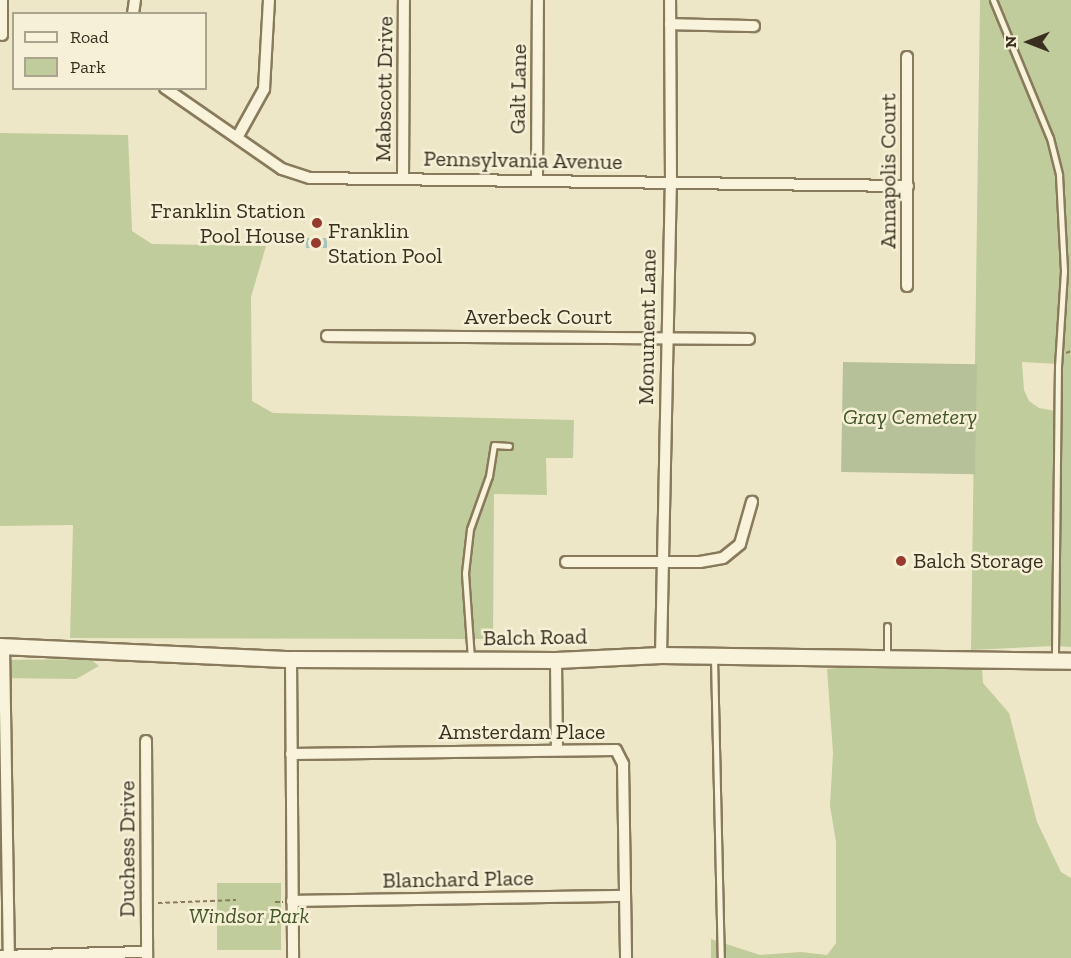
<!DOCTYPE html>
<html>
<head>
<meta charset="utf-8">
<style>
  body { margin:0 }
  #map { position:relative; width:1071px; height:958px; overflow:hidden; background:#eee7c7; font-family:"Zilla Slab",serif }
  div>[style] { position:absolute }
  .green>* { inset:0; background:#c0cc9b; transform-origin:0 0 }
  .cemetery>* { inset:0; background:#b7c199; transform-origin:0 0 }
  .water>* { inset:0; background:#a8c2be; transform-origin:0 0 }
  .path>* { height:1.5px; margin-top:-0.75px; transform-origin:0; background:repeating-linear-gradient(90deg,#897a5c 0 4.5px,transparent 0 7.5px) }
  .roads { filter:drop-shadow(2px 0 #897a5c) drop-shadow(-2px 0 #897a5c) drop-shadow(0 2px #897a5c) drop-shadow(0 -2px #897a5c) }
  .lane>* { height:5px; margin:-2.5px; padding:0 2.5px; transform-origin:2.5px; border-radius:2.5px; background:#f8f3da }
  .street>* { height:10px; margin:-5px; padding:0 5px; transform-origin:5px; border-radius:5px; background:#f8f3da }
  .secondary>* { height:15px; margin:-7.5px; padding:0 7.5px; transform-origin:7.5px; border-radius:7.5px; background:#f8f3da }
  .dots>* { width:16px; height:16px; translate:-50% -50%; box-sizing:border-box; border:3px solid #f5f0d6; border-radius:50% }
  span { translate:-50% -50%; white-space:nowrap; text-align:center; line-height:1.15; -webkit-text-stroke:5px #f5f0d6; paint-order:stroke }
  .street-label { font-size:22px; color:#3a3020 }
  .poi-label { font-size:22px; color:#3a3020 }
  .right { translate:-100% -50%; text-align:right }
  .left { translate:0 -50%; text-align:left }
  .park-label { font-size:22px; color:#445627; font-style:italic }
  .legend { position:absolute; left:12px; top:12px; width:195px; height:78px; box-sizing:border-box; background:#f5f0d6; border:2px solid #aaa38d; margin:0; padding:8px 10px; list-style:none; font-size:18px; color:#3a3020 }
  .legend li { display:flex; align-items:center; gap:12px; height:30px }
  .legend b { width:30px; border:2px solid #aaa38d }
  .north { position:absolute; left:999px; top:12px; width:60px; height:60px; -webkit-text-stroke:4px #f5f0d6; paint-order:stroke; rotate:270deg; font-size:16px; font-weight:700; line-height:24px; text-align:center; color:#3a3020 }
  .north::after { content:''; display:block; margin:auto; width:21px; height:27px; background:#3a3020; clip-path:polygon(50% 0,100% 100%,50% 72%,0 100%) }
</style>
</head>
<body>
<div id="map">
  <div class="green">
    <i style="clip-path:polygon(980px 0,1071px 0,1071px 647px,1057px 646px,1060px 364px,1022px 362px,1024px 390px,1029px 401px,1039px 408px,1055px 411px,1053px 646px,971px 650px)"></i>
    <i style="clip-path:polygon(0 133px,128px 135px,132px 231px,152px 244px,266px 246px,251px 297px,252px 401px,273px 413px,574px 420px,573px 458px,546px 458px,547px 495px,494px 494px,493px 639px,70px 638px,73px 525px,0 526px)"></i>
    <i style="clip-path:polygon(90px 659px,99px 666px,76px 679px,0 678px,0 660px)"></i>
    <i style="clip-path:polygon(847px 667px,982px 668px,983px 683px,1009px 713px,1037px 822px,1061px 872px,1071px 878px,1071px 958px,711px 958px,711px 939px,760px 955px,801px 952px,827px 955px,836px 943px,836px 842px,830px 806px,833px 753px,827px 669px)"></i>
    <i style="left:217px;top:883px;width:64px;height:67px"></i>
  </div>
  <div class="cemetery">
    <i style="left:843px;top:362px;width:134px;height:110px;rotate:1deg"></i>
  </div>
  <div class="water">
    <i style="left:306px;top:238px;width:21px;height:10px"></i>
  </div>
  <div class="path">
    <i style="left:1066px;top:353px;width:5px;rotate:-22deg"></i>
    <i style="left:275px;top:902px;width:8px"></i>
    <i style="left:158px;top:903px;width:78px;rotate:-2.2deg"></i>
    <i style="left:275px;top:922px;width:8px"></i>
  </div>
  <div class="roads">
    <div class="lane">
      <i style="left:993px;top:0;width:149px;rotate:67.6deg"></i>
      <i style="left:1050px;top:138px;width:38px;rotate:76deg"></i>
      <i style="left:1059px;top:175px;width:96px;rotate:87deg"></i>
      <i style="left:1064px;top:271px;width:95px;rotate:93.6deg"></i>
      <i style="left:1058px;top:366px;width:293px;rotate:90.6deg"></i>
      <i style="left:887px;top:626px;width:31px;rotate:90deg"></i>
      <i style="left:714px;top:658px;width:300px;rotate:88.7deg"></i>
      <i style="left:471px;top:659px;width:86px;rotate:-94deg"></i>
      <i style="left:465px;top:573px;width:44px;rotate:-83.5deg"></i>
      <i style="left:470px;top:529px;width:56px;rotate:-70.3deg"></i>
      <i style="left:489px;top:476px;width:31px;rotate:-81deg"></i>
      <i style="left:494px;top:445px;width:15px;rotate:4deg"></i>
    </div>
    <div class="street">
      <i style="left:2px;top:0;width:35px;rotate:90deg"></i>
      <i style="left:133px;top:14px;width:14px;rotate:-82deg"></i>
      <i style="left:670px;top:24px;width:84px;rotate:1.4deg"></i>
      <i style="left:907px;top:57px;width:229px;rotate:90deg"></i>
      <i style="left:165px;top:88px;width:142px;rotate:34.7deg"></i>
      <i style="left:282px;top:169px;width:29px;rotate:18deg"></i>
      <i style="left:310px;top:178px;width:598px;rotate:0.77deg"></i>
      <i style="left:238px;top:136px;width:54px;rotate:-61deg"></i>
      <i style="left:264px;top:89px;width:89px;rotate:-86.8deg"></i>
      <i style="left:403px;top:178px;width:178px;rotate:-89.7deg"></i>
      <i style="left:537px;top:179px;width:179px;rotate:-89.7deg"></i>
      <i style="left:327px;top:336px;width:422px;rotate:0.4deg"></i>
      <i style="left:566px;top:562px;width:134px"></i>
      <i style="left:700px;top:562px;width:23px;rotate:-10deg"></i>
      <i style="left:723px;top:558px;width:22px;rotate:-39deg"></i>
      <i style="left:740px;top:544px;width:44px;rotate:-74.1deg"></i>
      <i style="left:4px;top:646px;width:312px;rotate:89.1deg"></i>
      <i style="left:661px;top:655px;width:474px;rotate:-88.8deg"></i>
      <i style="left:671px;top:181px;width:181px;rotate:-90.3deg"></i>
      <i style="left:291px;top:659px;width:299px;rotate:89.6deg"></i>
      <i style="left:556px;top:660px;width:90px;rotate:89.4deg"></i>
      <i style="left:146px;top:741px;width:217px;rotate:89.7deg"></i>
      <i style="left:291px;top:754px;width:325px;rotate:-0.7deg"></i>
      <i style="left:616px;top:750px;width:16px;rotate:63deg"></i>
      <i style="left:623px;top:764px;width:194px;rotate:89.1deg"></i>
      <i style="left:292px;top:901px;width:333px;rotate:-0.9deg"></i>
      <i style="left:0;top:956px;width:147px;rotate:-1.6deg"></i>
    </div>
    <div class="secondary">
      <i style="left:0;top:646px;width:291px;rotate:2.6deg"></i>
      <i style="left:291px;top:659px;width:265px;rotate:0.2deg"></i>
      <i style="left:556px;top:660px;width:105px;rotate:-2.7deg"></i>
      <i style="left:661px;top:655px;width:410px;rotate:0.8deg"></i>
    </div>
  </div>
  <div class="dots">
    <i style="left:317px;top:223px;background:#973b2e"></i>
    <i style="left:316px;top:243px;background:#973b2e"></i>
    <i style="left:901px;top:561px;background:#973b2e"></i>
  </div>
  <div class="street-label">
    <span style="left:384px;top:89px;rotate:-89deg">Mabscott Drive</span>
    <span style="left:518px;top:89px;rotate:-89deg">Galt Lane</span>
    <span style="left:523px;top:160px;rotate:1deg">Pennsylvania Avenue</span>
    <span style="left:888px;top:171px;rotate:-90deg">Annapolis Court</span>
    <span style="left:538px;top:317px">Averbeck Court</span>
    <span style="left:647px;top:327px;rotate:-89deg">Monument Lane</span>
    <span style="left:535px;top:637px;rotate:-1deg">Balch Road</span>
    <span style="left:522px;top:732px">Amsterdam Place</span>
    <span style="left:127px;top:849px;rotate:-90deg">Duchess Drive</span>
    <span style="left:458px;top:879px;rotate:-1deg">Blanchard Place</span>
  </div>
  <div class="poi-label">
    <span class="right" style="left:305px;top:223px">Franklin Station<br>Pool House</span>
    <span class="left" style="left:328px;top:243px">Franklin<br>Station Pool</span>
    <span class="left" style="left:913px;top:561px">Balch Storage</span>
  </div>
  <div class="park-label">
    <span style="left:910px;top:417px">Gray Cemetery</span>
    <span style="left:249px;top:916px">Windsor Park</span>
  </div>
  <ul class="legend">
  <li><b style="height:8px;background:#f8f3da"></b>Road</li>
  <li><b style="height:16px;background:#c0cc9b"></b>Park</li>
  </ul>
  <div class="north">N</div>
</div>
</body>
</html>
